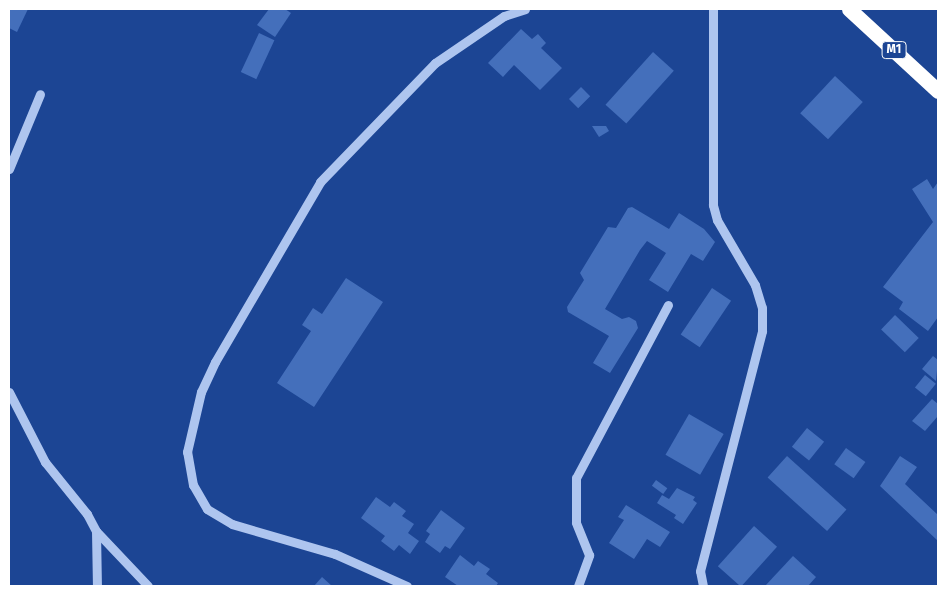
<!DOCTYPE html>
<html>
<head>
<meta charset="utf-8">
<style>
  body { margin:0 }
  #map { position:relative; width:947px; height:595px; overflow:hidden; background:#1c4594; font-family:"Fira Sans",sans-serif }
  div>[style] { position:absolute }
  .building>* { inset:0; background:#446fbb; transform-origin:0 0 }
  .minor>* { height:9px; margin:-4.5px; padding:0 4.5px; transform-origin:4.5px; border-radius:4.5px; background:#aec5ef }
  .highway>* { height:15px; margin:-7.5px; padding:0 7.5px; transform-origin:7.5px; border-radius:7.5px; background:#fff }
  span { translate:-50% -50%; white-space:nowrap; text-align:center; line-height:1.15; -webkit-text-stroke:4px #1c4594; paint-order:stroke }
  .shield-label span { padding:1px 4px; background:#1c4594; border:1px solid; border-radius:4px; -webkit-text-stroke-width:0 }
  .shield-label { font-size:12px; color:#fff; font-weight:700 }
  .frame { position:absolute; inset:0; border:10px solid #fff; pointer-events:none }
</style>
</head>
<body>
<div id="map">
  <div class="building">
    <i style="clip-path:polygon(9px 9px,28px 9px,17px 32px,9px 28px)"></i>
    <i style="clip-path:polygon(269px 9px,285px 9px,291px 13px,275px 37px,257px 25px)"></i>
    <i style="clip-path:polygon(521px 29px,532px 39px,538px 34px,546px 43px,541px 48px,562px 68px,540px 90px,514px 65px,503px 77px,488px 63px)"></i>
    <i style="left:259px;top:33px;width:17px;height:43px;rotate:25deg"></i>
    <i style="left:653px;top:52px;width:28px;height:71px;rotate:42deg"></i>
    <i style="left:835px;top:76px;width:38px;height:51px;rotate:43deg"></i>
    <i style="left:581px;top:87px;width:13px;height:17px;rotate:45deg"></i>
    <i style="clip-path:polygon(592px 126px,606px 126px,609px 131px,599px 137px)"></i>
    <i style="clip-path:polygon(927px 179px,933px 189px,938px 182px,938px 317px,928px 331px,899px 309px,903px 302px,883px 287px,933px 222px,912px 189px)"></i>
    <i style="clip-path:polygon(632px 207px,669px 229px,679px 213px,704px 229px,715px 242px,703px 261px,691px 254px,668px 292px,649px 280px,666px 253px,647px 241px,640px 250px,605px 309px,622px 319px,629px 317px,636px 321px,638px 328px,610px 373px,593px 363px,609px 336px,568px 312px,567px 307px,584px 280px,580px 273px,608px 227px,616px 228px,628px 208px)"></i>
    <i style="clip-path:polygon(346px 278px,383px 302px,314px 407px,277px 383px,311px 331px,302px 325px,313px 308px,322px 314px)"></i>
    <i style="left:712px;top:288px;width:23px;height:56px;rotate:34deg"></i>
    <i style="left:895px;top:315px;width:33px;height:20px;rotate:44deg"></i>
    <i style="clip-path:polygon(933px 356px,938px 360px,936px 381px,922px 369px)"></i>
    <i style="left:925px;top:375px;width:14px;height:16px;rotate:39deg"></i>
    <i style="clip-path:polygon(932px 399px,938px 404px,938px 416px,925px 431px,912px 421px)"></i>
    <i style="left:689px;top:414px;width:40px;height:47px;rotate:30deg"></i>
    <i style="left:807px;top:428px;width:22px;height:24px;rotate:39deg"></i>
    <i style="left:846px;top:448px;width:24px;height:20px;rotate:36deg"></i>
    <i style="left:787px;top:456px;width:80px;height:29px;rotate:42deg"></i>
    <i style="clip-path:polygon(900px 456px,917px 467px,905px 484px,938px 515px,938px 541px,880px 486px)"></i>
    <i style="left:656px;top:480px;width:14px;height:7px;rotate:36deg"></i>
    <i style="clip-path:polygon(677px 488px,695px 497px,693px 500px,697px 503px,683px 524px,674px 518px,676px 515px,657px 503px,662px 495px,669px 499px)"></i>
    <i style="clip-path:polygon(376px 497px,390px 507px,394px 502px,406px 511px,402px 516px,414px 524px,408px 533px,419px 541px,410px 554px,399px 545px,394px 551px,381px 541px,385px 536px,361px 518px)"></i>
    <i style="clip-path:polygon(626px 505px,670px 532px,660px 547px,647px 539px,634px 559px,609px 543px,624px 520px,618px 517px)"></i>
    <i style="clip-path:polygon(441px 510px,465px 528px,450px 549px,445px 546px,440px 553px,425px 542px,430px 534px,426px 531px)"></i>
    <i style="left:754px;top:526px;width:31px;height:54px;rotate:42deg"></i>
    <i style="clip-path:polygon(460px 555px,474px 566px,478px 561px,490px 569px,486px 574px,498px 583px,496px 586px,458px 586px,445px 577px)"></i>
    <i style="clip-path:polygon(793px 556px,816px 577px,808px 586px,765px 586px)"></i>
    <i style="clip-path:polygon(322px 577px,332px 586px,314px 586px)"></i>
  </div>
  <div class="minor">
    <i style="left:9px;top:169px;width:81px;rotate:-67.5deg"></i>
    <i style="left:9px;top:392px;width:79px;rotate:62.8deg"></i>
    <i style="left:45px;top:462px;width:67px;rotate:51.1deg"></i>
    <i style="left:87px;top:514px;width:19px;rotate:62deg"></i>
    <i style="left:96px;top:531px;width:55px;rotate:89deg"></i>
    <i style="left:97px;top:532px;width:74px;rotate:46.6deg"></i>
    <i style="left:407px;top:586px;width:79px;rotate:-156deg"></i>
    <i style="left:335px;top:554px;width:107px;rotate:-163.8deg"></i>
    <i style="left:232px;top:524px;width:29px;rotate:-149deg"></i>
    <i style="left:207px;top:509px;width:28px;rotate:-120deg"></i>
    <i style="left:193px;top:485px;width:34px;rotate:-100deg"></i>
    <i style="left:187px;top:452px;width:62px;rotate:-76.9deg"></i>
    <i style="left:201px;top:392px;width:33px;rotate:-65deg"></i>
    <i style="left:215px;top:362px;width:208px;rotate:-59.7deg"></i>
    <i style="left:320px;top:182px;width:165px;rotate:-46deg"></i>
    <i style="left:435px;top:63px;width:83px;rotate:-34.3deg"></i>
    <i style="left:504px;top:16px;width:22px;rotate:-18deg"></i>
    <i style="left:578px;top:586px;width:33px;rotate:-70deg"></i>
    <i style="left:589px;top:555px;width:35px;rotate:-112deg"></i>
    <i style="left:576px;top:522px;width:44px;rotate:-90deg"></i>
    <i style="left:576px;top:478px;width:196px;rotate:-62deg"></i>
    <i style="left:703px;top:586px;width:15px;rotate:-101deg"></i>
    <i style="left:700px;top:571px;width:248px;rotate:-75.5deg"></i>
    <i style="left:762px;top:331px;width:23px;rotate:-90deg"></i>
    <i style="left:762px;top:308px;width:24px;rotate:-107deg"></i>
    <i style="left:755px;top:285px;width:75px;rotate:-120.3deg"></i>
    <i style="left:717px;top:220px;width:16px;rotate:-105deg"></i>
    <i style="left:713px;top:205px;width:196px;rotate:-90deg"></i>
  </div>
  <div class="highway">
    <i style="left:849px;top:9px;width:121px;rotate:42.7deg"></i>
  </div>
  <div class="shield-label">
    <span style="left:894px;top:50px">M1</span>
  </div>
  <div class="frame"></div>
</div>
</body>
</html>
